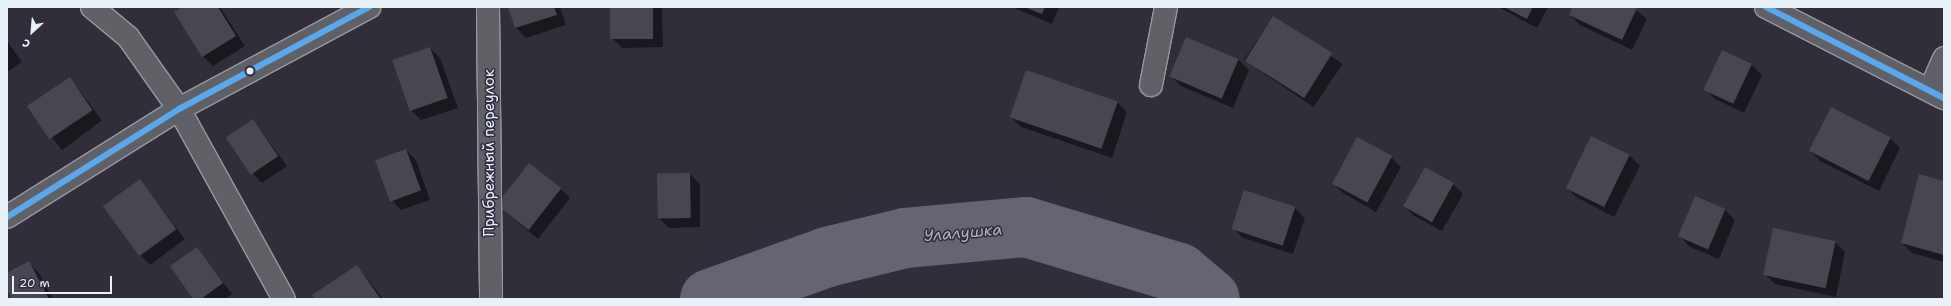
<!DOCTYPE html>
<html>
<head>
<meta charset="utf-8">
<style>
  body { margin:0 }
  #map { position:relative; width:1951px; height:306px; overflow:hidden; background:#312e39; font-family:"Shantell Sans",sans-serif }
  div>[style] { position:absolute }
  .shadow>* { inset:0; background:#0007; transform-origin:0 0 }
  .river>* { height:60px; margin:-30px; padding:0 30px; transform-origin:30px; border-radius:30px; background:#646472 }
  .building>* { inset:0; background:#48464e; transform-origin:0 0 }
  .roads { filter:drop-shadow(1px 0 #98999f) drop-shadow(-1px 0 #98999f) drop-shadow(0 1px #98999f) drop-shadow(0 -1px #98999f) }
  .minor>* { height:22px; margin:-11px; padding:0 11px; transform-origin:11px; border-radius:11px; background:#606067 }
  .bus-1>* { height:6px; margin:-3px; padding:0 3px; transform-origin:3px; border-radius:3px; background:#5aa8eb }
  .dots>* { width:11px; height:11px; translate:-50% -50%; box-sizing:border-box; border:2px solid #2f2a3d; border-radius:50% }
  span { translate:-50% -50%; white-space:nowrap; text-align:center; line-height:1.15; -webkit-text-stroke:3px #2f2a3d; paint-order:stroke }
  .street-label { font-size:15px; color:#e8f1f8 }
  .water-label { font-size:16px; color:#afb4be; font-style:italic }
  .frame { position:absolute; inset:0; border:8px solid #e8f1f8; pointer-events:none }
  .north { position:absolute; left:12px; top:12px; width:40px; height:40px; -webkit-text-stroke:3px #2f2a3d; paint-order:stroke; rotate:206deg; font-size:11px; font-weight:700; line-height:16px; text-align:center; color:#e8f1f8 }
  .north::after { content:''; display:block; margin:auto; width:14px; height:18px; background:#e8f1f8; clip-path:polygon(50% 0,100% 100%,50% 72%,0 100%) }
  .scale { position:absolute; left:12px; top:276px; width:100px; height:18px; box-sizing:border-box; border:2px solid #e8f1f8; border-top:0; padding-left:5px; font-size:12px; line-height:14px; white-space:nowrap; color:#e8f1f8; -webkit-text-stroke:3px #2f2a3d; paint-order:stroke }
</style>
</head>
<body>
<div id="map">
  <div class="shadow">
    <i style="clip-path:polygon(184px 7px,220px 7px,245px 46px,213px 66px,203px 56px)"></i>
    <i style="clip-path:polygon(509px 7px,560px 7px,566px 25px,526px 38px,516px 28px)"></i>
    <i style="clip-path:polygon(611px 7px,662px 7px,663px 47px,622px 48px,612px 38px)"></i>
    <i style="clip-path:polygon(1012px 7px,1059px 7px,1052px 24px)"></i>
    <i style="clip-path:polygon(1498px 7px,1548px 7px,1537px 28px)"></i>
    <i style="clip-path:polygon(1573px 7px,1632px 7px,1647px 19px,1632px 50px,1580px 25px,1570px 15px)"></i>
    <i style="left:1273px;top:17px;width:84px;height:52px;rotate:34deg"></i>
    <i style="clip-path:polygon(7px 41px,22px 62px,7px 72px)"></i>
    <i style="clip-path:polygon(430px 48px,440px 58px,458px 108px,421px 120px,411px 110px)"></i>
    <i style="clip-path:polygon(1723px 51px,1752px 65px,1762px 75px,1744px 113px,1715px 99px,1705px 89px)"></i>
    <i style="clip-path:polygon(1239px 60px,1249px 70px,1233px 108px,1181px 86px,1171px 76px)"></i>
    <i style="left:70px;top:78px;width:53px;height:50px;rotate:53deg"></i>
    <i style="clip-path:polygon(1117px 102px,1127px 112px,1112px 158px,1021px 127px,1011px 117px)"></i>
    <i style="clip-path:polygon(253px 120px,287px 166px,262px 183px,252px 173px)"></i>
    <i style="clip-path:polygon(1592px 137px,1630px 156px,1640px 166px,1614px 217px,1576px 197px,1566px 187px)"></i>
    <i style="clip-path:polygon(1890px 138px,1900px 148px,1879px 191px,1820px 161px,1810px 151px)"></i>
    <i style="clip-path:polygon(406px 150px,416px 160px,430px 200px,401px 210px,391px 200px)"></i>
    <i style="clip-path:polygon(1391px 157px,1401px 167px,1376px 212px,1343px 193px,1333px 183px)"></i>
    <i style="clip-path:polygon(690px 174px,700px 184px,700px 227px,669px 228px,659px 218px)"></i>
    <i style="clip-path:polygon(140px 180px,185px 239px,150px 265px,140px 255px)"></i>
    <i style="clip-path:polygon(1944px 182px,1944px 262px,1912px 253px,1902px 243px)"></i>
    <i style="clip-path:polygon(1453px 184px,1463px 194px,1442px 231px,1414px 216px,1404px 206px)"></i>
    <i style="clip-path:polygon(560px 188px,570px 198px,538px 239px,497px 205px)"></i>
    <i style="clip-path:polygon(1295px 208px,1305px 218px,1293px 254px,1243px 238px,1233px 228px)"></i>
    <i style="clip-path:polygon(1725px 210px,1735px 220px,1719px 259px,1690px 247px,1680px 237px)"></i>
    <i style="clip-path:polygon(1835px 242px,1845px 252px,1836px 297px,1775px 284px,1765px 274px)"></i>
    <i style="clip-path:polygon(197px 249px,232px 294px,225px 299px,195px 299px)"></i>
    <i style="clip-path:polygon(29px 263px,39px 273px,53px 299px,13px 299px,7px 288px,7px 274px)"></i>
    <i style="clip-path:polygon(357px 266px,383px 299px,316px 299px,313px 295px)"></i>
  </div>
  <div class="river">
    <i style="left:710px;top:299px;width:124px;rotate:-19.7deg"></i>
    <i style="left:827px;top:257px;width:80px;rotate:-13.7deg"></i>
    <i style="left:905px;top:238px;width:121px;rotate:-5.2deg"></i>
    <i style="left:1026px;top:227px;width:160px;rotate:16.7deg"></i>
    <i style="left:1179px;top:273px;width:40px;rotate:40deg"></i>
  </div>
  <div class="building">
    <i style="clip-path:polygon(182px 7px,218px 7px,236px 36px,202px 57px,174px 12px)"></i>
    <i style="clip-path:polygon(508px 7px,554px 7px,557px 15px,515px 28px)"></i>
    <i style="left:610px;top:7px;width:43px;height:32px"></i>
    <i style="clip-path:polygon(1024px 7px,1045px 7px,1042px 14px)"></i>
    <i style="clip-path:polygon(1504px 7px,1533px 7px,1527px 19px)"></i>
    <i style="clip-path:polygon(1572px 7px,1635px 7px,1637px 8px,1622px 40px,1569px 15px)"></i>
    <i style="left:1273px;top:16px;width:70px;height:53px;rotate:32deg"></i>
    <i style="left:1186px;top:37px;width:57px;height:43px;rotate:23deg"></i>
    <i style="left:430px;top:47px;width:54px;height:40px;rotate:71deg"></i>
    <i style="left:1722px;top:50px;width:33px;height:44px;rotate:25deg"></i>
    <i style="left:1026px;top:70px;width:97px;height:50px;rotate:19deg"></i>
    <i style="left:70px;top:77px;width:40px;height:52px;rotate:56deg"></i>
    <i style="left:1831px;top:107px;width:67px;height:49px;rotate:27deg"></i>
    <i style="left:253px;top:119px;width:45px;height:33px;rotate:56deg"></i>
    <i style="left:1591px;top:136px;width:43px;height:58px;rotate:26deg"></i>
    <i style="left:1357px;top:137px;width:40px;height:53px;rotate:28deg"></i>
    <i style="left:406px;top:149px;width:44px;height:33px;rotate:70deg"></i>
    <i style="left:529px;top:163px;width:41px;height:53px;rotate:38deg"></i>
    <i style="left:1425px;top:167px;width:33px;height:45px;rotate:29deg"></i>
    <i style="left:690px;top:173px;width:45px;height:33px;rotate:89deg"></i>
    <i style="clip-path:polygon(1919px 174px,1944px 181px,1944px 255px,1901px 243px)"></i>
    <i style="left:140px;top:179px;width:62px;height:46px;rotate:54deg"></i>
    <i style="left:1244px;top:190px;width:54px;height:41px;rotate:18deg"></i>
    <i style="left:1695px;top:196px;width:33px;height:44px;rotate:23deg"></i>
    <i style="left:1773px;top:228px;width:64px;height:48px;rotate:12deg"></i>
    <i style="clip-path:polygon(197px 247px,223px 283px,201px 299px,193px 299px,170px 266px)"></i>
    <i style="clip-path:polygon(29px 261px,49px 299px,12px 299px,7px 290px,7px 273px)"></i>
    <i style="clip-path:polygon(357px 265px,380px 298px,315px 299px,312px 295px)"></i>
  </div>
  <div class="roads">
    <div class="minor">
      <i style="left:92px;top:7px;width:47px;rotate:39.8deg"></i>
      <i style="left:128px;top:37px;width:88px;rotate:54.7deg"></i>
      <i style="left:179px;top:109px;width:217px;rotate:61.1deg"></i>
      <i style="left:488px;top:7px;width:292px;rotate:89.4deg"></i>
      <i style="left:1766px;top:7px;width:200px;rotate:27.1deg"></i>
      <i style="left:1151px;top:85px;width:79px;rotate:-79.1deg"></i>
      <i style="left:1930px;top:90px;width:35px;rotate:-66deg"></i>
      <i style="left:7px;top:217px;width:203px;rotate:-32.1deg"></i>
      <i style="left:179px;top:109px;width:216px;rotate:-28.2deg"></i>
    </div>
  </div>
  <div class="bus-1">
    <i style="left:1766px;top:7px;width:200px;rotate:27.1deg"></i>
    <i style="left:7px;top:217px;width:203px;rotate:-32.1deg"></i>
    <i style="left:179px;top:109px;width:216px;rotate:-28.2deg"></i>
  </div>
  <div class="dots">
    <i style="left:250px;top:71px;background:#e8f1f8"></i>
  </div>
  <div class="street-label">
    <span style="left:490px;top:153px;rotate:-90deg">Прибрежный переулок</span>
  </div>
  <div class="water-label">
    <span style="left:963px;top:233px;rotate:-5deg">Улалушка</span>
  </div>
  <div class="frame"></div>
  <div class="north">С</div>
  <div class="scale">20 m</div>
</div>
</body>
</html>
